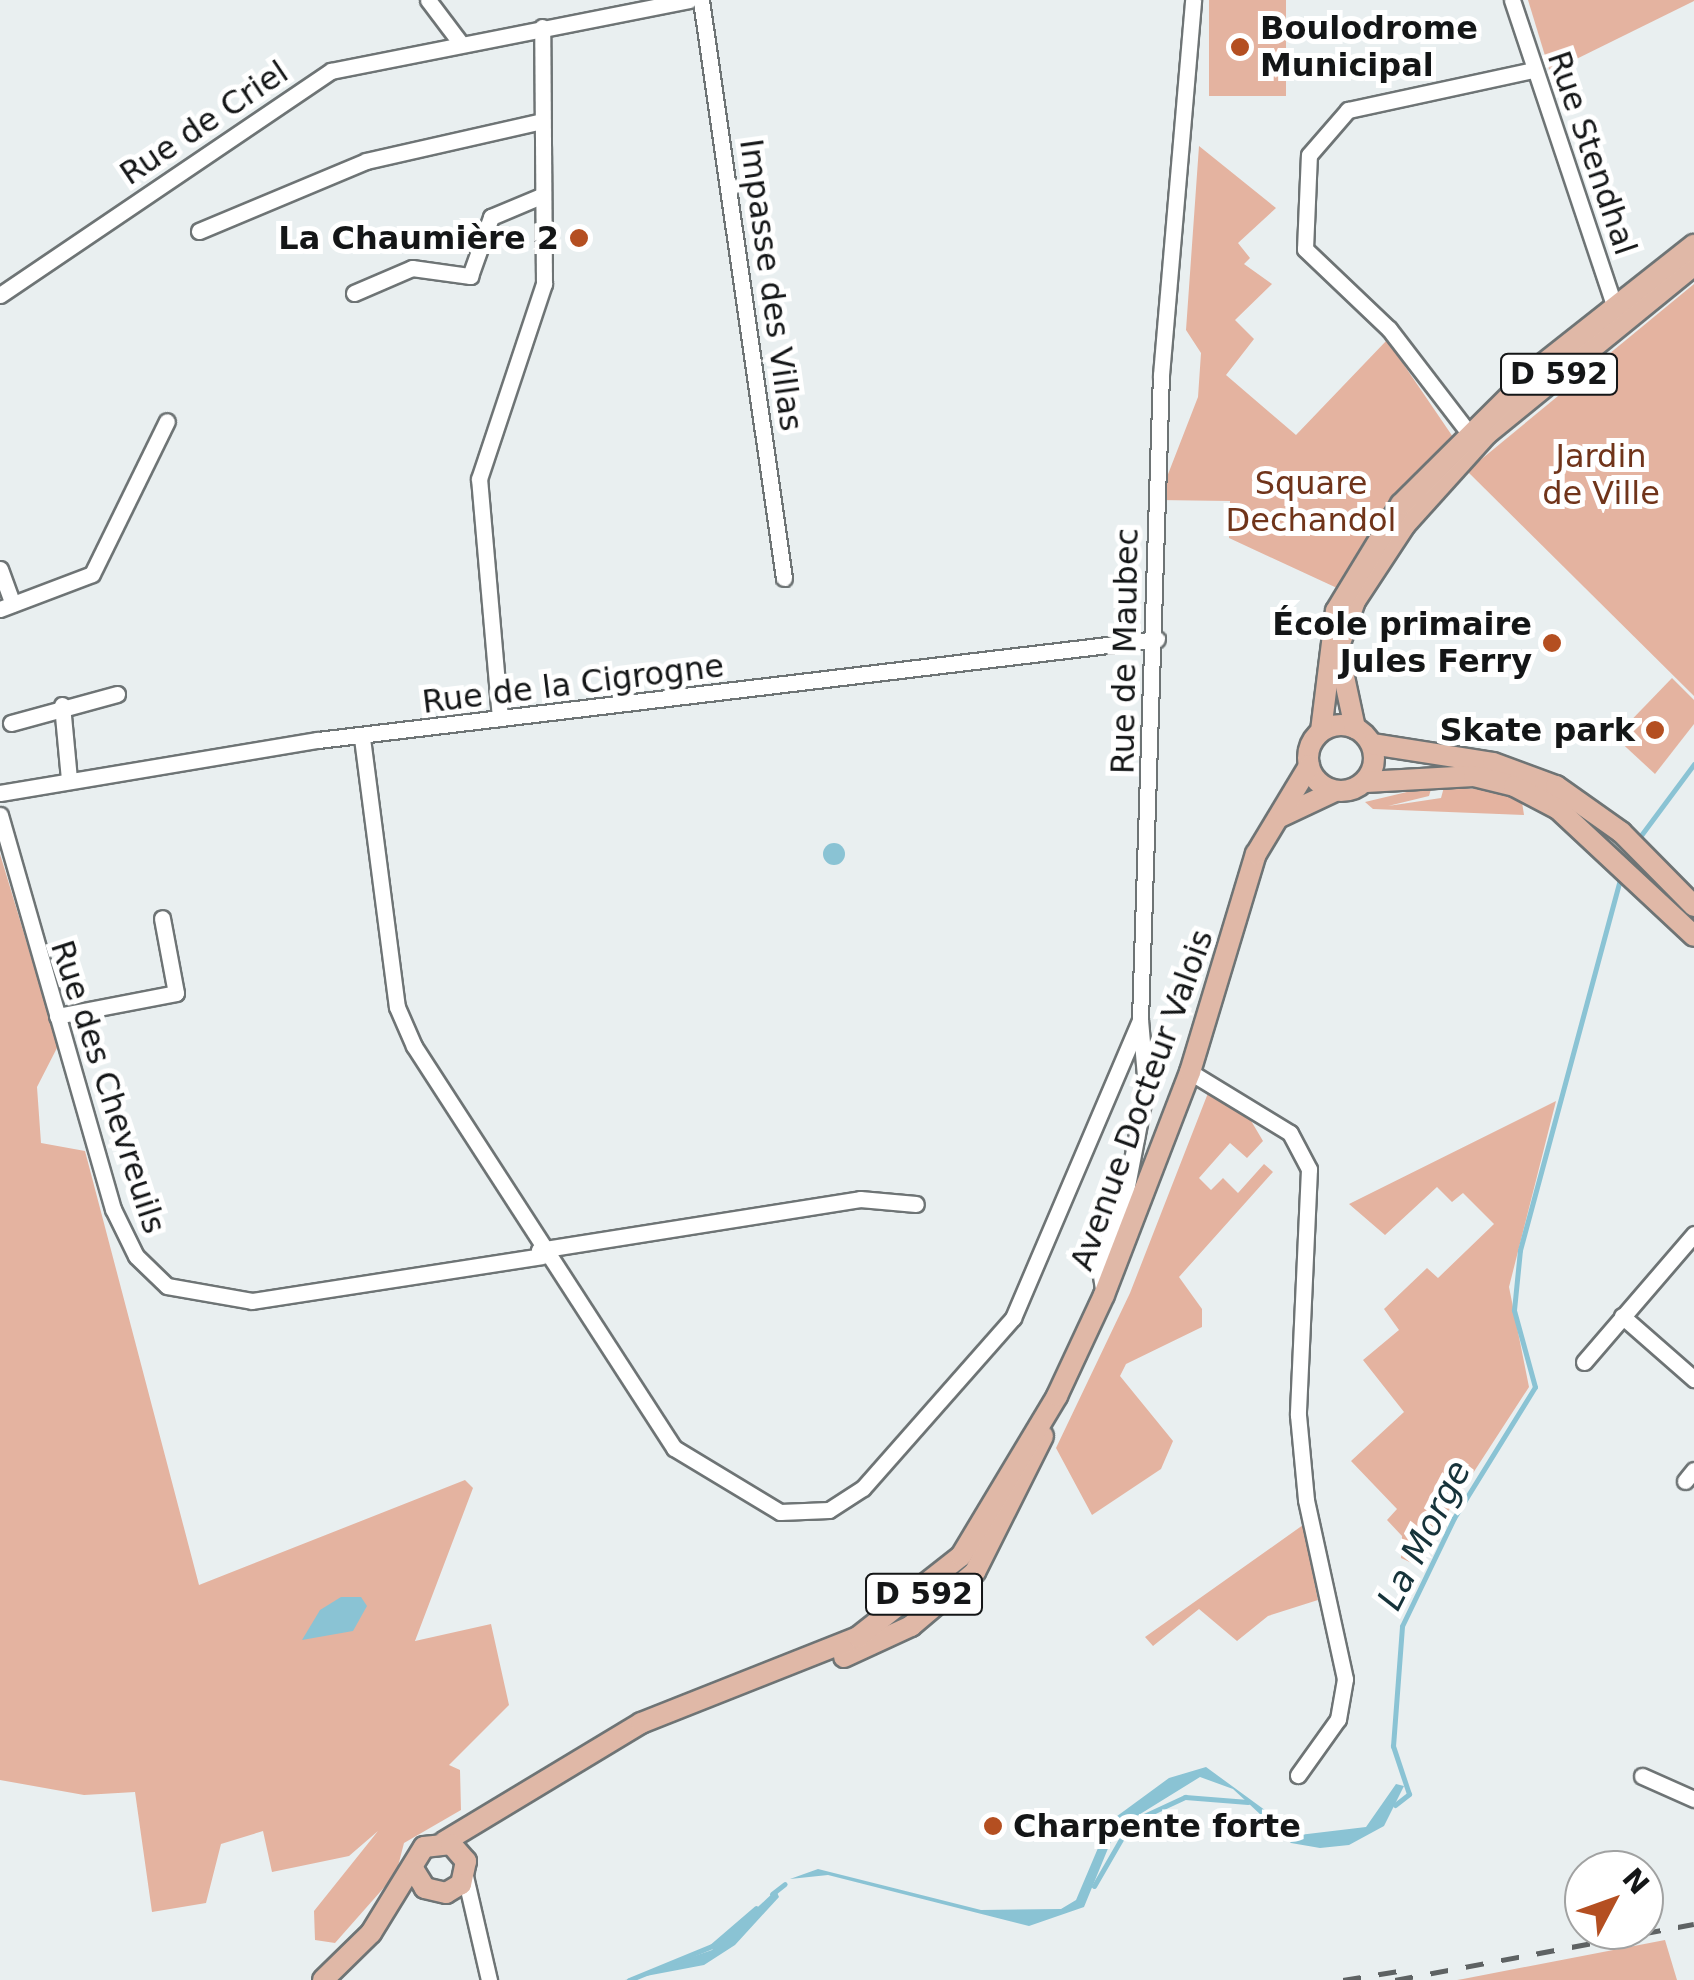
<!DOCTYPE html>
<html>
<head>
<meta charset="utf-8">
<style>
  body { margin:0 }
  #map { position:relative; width:1694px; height:1980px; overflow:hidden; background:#e9eff0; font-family:"DejaVu Sans",sans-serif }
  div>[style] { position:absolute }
  .green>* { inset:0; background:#e4b3a0; transform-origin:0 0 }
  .water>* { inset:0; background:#8ac3d4 }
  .round { border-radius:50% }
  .stream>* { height:5px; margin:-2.5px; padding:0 2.5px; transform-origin:2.5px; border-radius:2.5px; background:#8ac3d4 }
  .roads { filter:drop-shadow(2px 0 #6e7475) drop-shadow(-2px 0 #6e7475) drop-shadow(0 2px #6e7475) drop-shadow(0 -2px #6e7475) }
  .minor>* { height:15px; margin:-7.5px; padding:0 7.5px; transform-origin:7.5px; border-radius:7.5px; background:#fff }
  .major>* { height:20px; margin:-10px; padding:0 10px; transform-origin:10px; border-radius:10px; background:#e0b8a7 }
  .major>.ring { margin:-10px; padding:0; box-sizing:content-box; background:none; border:20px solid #e0b8a7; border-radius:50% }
  .rail>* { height:5px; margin-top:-2.5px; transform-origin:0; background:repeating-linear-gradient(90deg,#5e6263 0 18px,transparent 0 36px) }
  .dots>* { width:28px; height:28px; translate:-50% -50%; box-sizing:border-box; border:5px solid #fff; border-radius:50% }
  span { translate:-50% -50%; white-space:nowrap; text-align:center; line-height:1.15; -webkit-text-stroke:10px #fff; paint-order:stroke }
  .shield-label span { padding:2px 8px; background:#fff; border:2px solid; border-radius:8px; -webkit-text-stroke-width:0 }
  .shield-label { font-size:30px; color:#141617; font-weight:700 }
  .poi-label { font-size:32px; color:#141617; font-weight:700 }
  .left { translate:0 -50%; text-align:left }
  .right { translate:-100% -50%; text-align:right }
  .street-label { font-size:32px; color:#141617 }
  .park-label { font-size:32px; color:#70341a }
  .water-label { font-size:35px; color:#16333a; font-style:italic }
  .north { position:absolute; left:1564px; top:1850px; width:100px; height:100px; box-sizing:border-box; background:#fff; border:2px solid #a1a2a2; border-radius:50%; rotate:49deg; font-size:28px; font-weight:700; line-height:40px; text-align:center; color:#141617 }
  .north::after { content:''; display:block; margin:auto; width:35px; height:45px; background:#b44f21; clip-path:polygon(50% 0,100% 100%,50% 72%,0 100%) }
</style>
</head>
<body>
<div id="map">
  <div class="green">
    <i style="left:1209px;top:0;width:77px;height:96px"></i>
    <i style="clip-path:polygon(1528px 0,1694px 0,1694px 1px,1550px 72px)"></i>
    <i style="clip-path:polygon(1199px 146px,1276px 208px,1238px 243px,1250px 258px,1244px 264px,1272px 284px,1235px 320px,1254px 339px,1226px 375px,1296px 435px,1387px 340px,1453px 437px,1337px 588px,1229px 538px,1230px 501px,1158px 500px,1198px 397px,1201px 353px,1186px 330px)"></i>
    <i style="clip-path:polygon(1694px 284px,1694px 696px,1467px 471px)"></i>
    <i style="clip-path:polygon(1672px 678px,1694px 700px,1694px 724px,1655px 774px,1615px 737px)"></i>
    <i style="clip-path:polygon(1432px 786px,1429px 796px,1388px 806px,1441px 798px,1444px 787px,1490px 790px,1522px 802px,1524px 815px,1373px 809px,1365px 802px)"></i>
    <i style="clip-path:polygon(0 854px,58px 1046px,37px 1087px,41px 1143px,85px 1151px,199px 1585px,465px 1480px,473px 1488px,415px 1641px,491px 1624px,509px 1705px,449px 1765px,460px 1770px,461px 1810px,404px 1843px,396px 1874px,335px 1943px,315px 1940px,314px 1911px,378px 1831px,349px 1856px,272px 1872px,263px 1831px,221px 1844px,206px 1903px,152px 1912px,135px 1792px,84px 1795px,0 1780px)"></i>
    <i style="clip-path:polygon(1208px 1093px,1250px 1119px,1263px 1141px,1247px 1158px,1230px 1143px,1199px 1178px,1211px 1190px,1223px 1178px,1238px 1193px,1264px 1164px,1273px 1172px,1179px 1277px,1202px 1309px,1202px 1327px,1126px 1364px,1120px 1376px,1173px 1441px,1161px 1469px,1092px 1515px,1056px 1448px,1130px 1293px)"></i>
    <i style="clip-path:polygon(1556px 1101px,1509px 1287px,1529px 1387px,1414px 1564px,1401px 1558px,1402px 1536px,1387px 1520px,1397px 1509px,1351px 1461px,1404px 1412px,1363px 1360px,1399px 1330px,1384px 1309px,1427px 1268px,1438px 1278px,1494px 1224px,1463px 1193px,1452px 1202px,1437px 1187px,1385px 1235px,1349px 1204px)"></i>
    <i style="clip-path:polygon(1303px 1525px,1318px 1600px,1268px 1616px,1237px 1641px,1199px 1609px,1153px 1646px,1145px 1637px)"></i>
    <i style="clip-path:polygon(1665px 1940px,1677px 1980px,1457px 1980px,1463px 1979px)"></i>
  </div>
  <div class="water">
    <i class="round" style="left:823px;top:843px;width:22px;height:22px"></i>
    <i style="clip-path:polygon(341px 1597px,361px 1597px,367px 1606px,353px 1631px,302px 1640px,320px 1610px)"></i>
    <i style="clip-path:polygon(1206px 1767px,1299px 1835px,1366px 1827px,1396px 1784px,1404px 1786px,1384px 1826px,1349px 1845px,1320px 1848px,1291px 1843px,1233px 1789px,1200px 1777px,1116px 1829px,1084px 1907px,1029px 1926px,828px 1875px,790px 1879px,818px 1869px,981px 1910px,1061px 1909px,1076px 1900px,1109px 1822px,1169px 1778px)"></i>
    <i style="clip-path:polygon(776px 1890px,779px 1897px,735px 1945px,704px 1965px,625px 1980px,712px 1950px)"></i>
  </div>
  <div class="stream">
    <i style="left:1636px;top:842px;width:97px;rotate:-53.4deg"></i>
    <i style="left:1395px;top:1805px;width:18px;rotate:-38deg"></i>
    <i style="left:1409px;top:1794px;width:51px;rotate:-108.4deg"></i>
    <i style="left:1393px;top:1746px;width:120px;rotate:-85.7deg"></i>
    <i style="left:1402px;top:1626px;width:120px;rotate:-64.3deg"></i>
    <i style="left:1454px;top:1518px;width:154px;rotate:-58.3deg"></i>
    <i style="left:1535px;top:1387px;width:80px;rotate:-105.3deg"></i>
    <i style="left:1514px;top:1310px;width:60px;rotate:-84.3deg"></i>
    <i style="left:1520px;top:1250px;width:388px;rotate:-74.9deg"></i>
    <i style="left:1094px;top:1886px;width:74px;rotate:-60deg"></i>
    <i style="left:1131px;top:1822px;width:60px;rotate:-24.8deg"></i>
    <i style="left:1185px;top:1797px;width:63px;rotate:4.5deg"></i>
    <i style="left:772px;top:1894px;width:16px;rotate:-38deg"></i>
    <i style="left:629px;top:1980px;width:90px;rotate:-22.3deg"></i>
    <i style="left:712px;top:1946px;width:58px;rotate:-40.8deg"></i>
  </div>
  <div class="roads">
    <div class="minor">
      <i style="left:428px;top:0;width:51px;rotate:52.9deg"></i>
      <i style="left:701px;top:0;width:584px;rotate:81.83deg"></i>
      <i style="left:1512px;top:0;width:331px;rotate:71.5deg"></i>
      <i style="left:199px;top:231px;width:181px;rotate:-22.7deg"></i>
      <i style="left:366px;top:161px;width:180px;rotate:-12.8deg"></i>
      <i style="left:354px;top:293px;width:63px;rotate:-23.3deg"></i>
      <i style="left:412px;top:268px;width:59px;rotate:7.9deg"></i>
      <i style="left:470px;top:276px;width:63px;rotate:-70.4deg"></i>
      <i style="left:491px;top:217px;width:54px;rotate:-22.8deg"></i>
      <i style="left:0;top:295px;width:400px;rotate:-34.1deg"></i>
      <i style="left:331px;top:71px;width:365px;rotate:-11.2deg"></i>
      <i style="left:1475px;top:441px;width:141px;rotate:-127.5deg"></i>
      <i style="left:1389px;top:329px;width:116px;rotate:-136.4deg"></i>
      <i style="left:1305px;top:249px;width:94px;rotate:-87.6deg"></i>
      <i style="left:1309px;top:155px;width:60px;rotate:-49.1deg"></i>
      <i style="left:1348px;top:110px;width:189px;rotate:-12.2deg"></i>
      <i style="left:0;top:569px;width:37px;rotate:70deg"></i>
      <i style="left:0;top:609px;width:98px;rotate:-20.8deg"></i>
      <i style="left:92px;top:574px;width:170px;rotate:-63.9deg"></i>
      <i style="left:62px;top:705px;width:74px;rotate:84.6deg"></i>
      <i style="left:500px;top:718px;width:240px;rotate:-95deg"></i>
      <i style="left:479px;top:479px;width:206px;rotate:-71.6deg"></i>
      <i style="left:544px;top:284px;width:257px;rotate:-90.4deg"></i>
      <i style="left:11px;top:723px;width:110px;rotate:-15.3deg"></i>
      <i style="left:362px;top:738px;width:271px;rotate:82.6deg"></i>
      <i style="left:397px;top:1007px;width:43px;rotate:66.4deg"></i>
      <i style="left:414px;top:1046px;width:479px;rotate:57.1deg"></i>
      <i style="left:674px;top:1448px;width:124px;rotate:31.1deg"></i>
      <i style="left:780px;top:1512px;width:49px;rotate:-2.3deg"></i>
      <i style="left:829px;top:1510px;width:40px;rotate:-32.9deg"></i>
      <i style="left:863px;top:1488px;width:227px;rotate:-48.6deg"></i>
      <i style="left:1013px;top:1318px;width:324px;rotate:-66.9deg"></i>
      <i style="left:0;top:793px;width:322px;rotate:-9.5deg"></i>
      <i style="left:318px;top:740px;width:845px;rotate:-6.86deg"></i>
      <i style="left:0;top:815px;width:410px;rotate:74deg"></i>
      <i style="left:113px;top:1209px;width:52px;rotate:63.9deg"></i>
      <i style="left:136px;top:1256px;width:43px;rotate:44.1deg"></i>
      <i style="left:167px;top:1286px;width:86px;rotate:10deg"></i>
      <i style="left:252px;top:1301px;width:293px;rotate:-8.8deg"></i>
      <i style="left:57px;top:1016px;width:121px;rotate:-10.9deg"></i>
      <i style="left:176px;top:993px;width:76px;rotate:-100.6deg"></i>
      <i style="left:1190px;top:1072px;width:117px;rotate:31.4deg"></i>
      <i style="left:1290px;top:1133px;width:41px;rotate:62.2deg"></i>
      <i style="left:1309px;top:1169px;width:246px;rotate:92.6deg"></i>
      <i style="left:1298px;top:1415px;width:85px;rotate:84.6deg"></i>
      <i style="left:1306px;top:1500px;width:183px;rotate:77.7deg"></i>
      <i style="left:1345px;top:1679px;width:41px;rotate:99.9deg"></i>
      <i style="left:1338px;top:1719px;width:69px;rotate:125.5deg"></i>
      <i style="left:539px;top:1250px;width:325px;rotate:-9deg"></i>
      <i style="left:860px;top:1199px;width:56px;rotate:5.1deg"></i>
      <i style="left:1104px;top:1295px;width:32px;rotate:-99deg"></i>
      <i style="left:1099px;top:1263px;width:77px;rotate:-69.4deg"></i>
      <i style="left:1126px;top:1191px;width:106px;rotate:-79.1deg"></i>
      <i style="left:1146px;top:1087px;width:67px;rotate:-95.1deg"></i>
      <i style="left:1140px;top:1020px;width:645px;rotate:-88.14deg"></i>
      <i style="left:1161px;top:375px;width:376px;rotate:-85.1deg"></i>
      <i style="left:1622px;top:1316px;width:96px;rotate:41.2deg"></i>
      <i style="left:1584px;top:1362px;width:169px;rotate:-49.3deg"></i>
      <i style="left:1685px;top:1481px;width:14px;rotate:-51deg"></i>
      <i style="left:1642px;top:1776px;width:57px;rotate:23.9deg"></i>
      <i style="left:465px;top:1876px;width:107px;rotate:77deg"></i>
    </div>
    <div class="major">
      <i class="ring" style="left:1308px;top:725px;width:46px;height:46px"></i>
      <i style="left:1355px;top:728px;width:81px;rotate:-102.1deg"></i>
      <i style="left:1338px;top:649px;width:51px;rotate:-70.5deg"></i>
      <i style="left:1355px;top:601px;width:91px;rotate:-56.7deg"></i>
      <i style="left:1405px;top:525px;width:122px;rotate:-48deg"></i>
      <i style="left:1487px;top:434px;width:267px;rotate:-39.2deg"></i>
      <i style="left:1321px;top:731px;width:121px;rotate:-82.9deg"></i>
      <i style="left:1336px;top:611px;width:125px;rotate:-58.7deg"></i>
      <i style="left:1401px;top:504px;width:193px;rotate:-44.8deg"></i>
      <i style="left:1538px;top:368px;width:199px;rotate:-38.3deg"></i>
      <i style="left:1372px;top:744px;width:122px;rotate:8.9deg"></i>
      <i style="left:1493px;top:763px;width:67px;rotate:20.1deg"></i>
      <i style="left:1556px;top:786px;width:80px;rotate:35.3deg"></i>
      <i style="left:1621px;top:832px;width:104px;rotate:45.4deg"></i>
      <i style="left:1366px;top:782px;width:108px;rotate:-3.2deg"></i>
      <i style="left:1474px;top:776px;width:41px;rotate:14deg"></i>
      <i style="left:1514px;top:786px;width:50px;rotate:27.6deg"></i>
      <i style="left:1558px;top:809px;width:186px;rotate:43deg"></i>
      <i style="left:1280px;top:817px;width:61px;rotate:-25.3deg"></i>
      <i style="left:844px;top:1657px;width:74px;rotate:-24.8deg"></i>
      <i style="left:911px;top:1626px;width:84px;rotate:-40.2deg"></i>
      <i style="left:975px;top:1572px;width:152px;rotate:-63.4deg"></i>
      <i style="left:444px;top:1842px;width:230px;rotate:-31.1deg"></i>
      <i style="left:641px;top:1723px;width:233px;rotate:-21.6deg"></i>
      <i style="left:858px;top:1637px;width:131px;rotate:-38.2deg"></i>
      <i style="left:961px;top:1556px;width:187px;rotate:-59deg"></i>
      <i style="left:1057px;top:1396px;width:111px;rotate:-65deg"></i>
      <i style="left:1104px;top:1295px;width:239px;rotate:-68.9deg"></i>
      <i style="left:1190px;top:1072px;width:228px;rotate:-73.2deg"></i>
      <i style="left:1256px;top:854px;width:103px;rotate:-58.9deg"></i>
      <i style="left:323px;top:1980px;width:67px;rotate:-44.4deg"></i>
      <i style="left:371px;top:1933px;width:101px;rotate:-58.4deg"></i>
      <i style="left:424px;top:1847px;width:27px;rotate:-6deg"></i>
      <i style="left:451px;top:1844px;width:23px;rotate:49deg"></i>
      <i style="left:466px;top:1861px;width:24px;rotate:102deg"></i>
      <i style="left:461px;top:1884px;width:17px;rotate:149deg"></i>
      <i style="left:446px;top:1893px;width:22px;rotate:-167deg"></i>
      <i style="left:425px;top:1888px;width:19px;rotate:-122deg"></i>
    </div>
  </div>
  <div class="rail">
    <i style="left:1343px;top:1980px;width:69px;rotate:-9.2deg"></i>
    <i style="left:1395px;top:1980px;width:304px;rotate:-10.6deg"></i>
  </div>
  <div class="dots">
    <i style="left:1240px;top:47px;background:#b44f21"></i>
    <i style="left:579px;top:238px;background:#b44f21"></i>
    <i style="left:1552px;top:643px;background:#b44f21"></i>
    <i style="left:1655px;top:730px;background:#b44f21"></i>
    <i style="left:993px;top:1826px;background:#b44f21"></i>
  </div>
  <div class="shield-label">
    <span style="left:1559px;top:374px">D 592</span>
    <span style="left:924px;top:1594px">D 592</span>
  </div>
  <div class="poi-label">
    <span class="left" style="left:1260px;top:47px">Boulodrome<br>Municipal</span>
    <span class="right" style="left:559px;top:238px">La Chaumière 2</span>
    <span class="right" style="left:1532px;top:643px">École primaire<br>Jules Ferry</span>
    <span class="right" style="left:1635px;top:730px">Skate park</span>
    <span class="left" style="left:1013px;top:1826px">Charpente forte</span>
  </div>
  <div class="street-label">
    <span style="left:204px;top:123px;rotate:-34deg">Rue de Criel</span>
    <span style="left:1592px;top:153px;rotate:71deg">Rue Stendhal</span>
    <span style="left:771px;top:285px;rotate:82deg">Impasse des Villas</span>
    <span style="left:1125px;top:651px;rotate:-89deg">Rue de Maubec</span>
    <span style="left:573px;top:684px;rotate:-7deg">Rue de la Cigrogne</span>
    <span style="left:108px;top:1087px;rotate:72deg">Rue des Chevreuils</span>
    <span style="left:1142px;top:1100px;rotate:-70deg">Avenue Docteur Valois</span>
  </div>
  <div class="park-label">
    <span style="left:1601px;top:475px">Jardin<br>de Ville</span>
    <span style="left:1311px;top:502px">Square<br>Dechandol</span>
  </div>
  <div class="water-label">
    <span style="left:1424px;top:1535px;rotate:-63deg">La Morge</span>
  </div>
  <div class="north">N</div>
</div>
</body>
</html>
